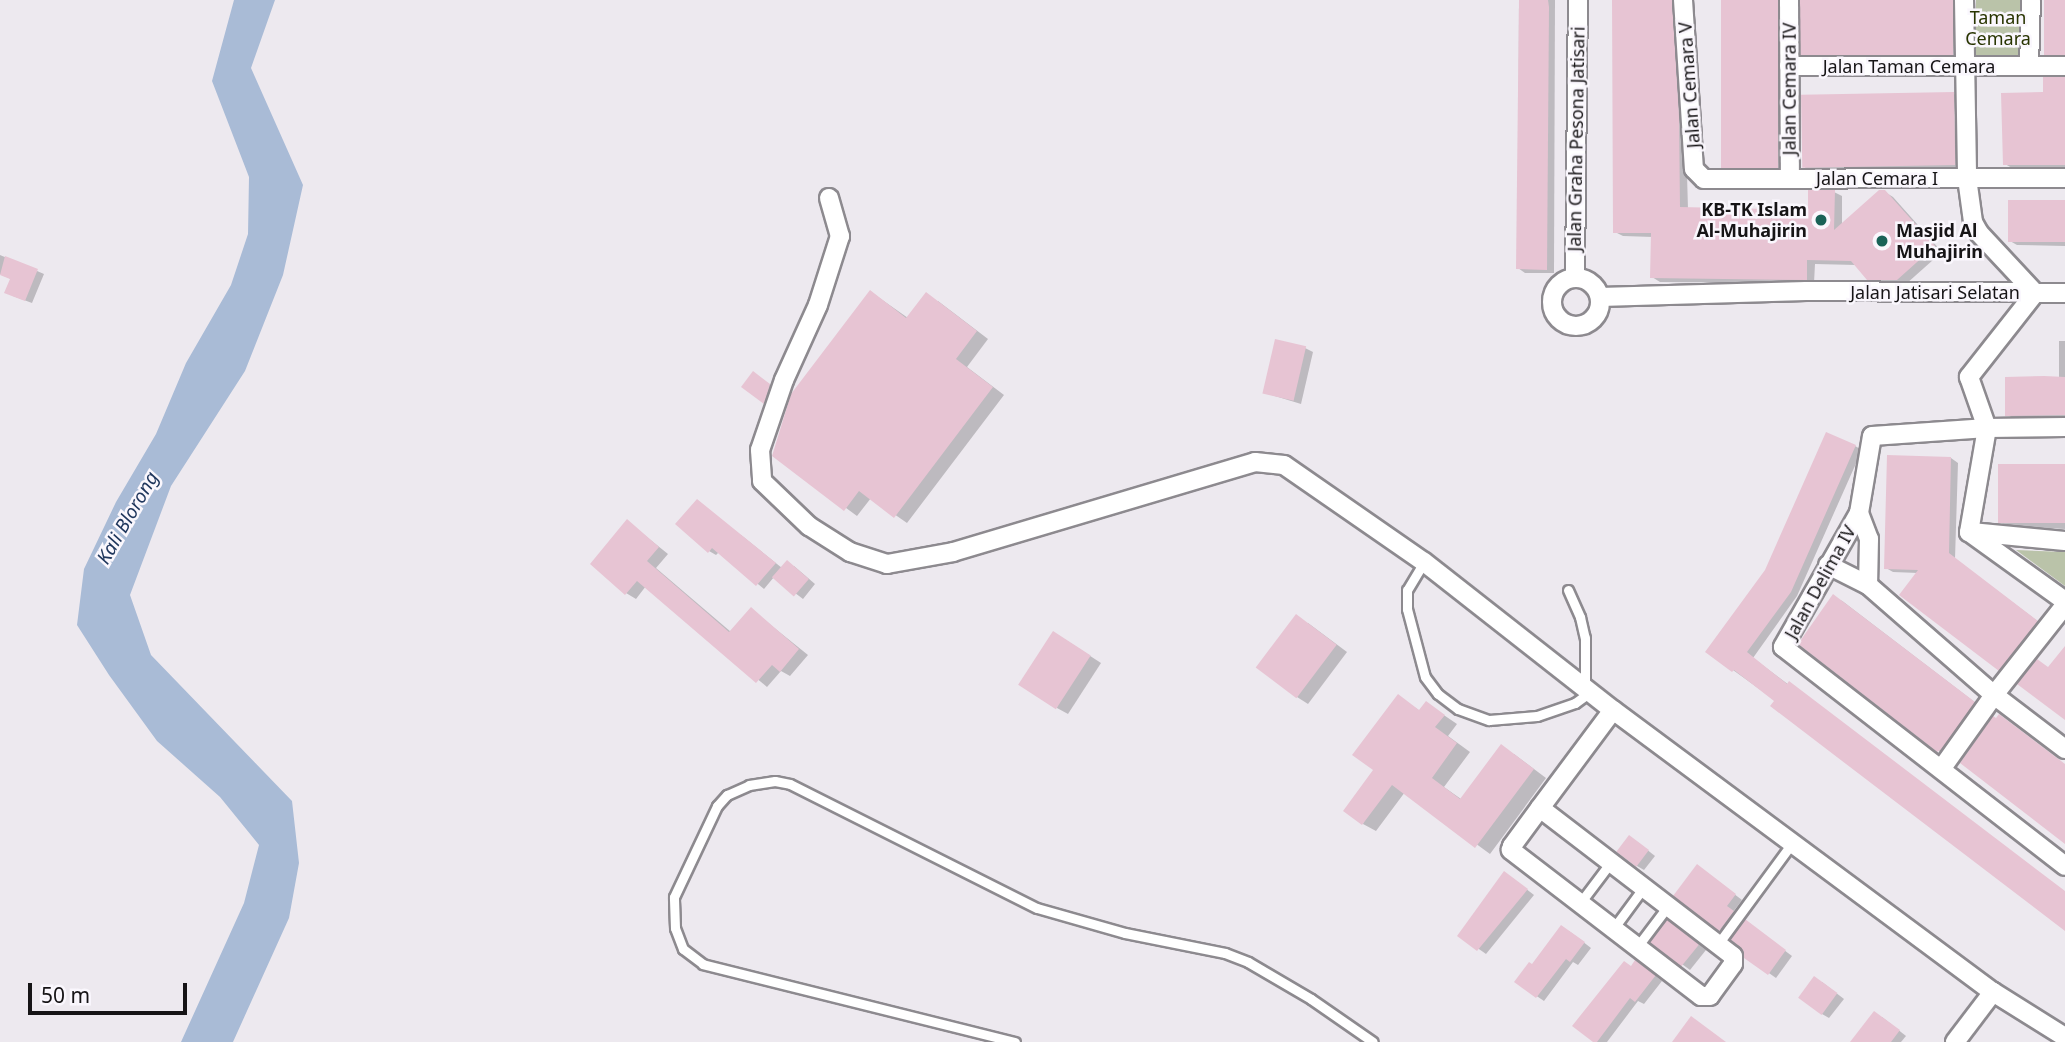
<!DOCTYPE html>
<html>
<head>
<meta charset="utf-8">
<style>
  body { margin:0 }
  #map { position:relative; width:2065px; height:1042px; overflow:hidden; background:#ede9ef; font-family:"Noto Sans",sans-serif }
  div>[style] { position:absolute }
  .green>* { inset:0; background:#bac3a9; transform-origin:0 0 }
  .water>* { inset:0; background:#a9bbd6 }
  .shadow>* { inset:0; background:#0003; transform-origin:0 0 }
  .building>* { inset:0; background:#e7c4d3; transform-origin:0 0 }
  .roads { filter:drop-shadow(2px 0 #8d8a8f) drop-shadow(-2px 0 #8d8a8f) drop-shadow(0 2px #8d8a8f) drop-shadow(0 -2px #8d8a8f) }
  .lane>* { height:9px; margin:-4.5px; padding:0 4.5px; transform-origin:4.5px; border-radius:4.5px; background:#fff }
  .street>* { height:18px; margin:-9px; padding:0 9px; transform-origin:9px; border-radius:9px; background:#fff }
  .street>.ring { margin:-9px; padding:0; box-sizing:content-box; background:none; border:18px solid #fff; border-radius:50% }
  .dots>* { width:19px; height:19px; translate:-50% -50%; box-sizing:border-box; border:4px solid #faf7fd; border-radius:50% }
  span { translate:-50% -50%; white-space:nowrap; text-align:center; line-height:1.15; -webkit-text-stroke:5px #faf7fd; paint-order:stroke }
  .park-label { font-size:18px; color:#283400 }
  .street-label { font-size:18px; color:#161416 }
  .poi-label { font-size:18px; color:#161416; font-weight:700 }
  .right { translate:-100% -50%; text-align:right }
  .left { translate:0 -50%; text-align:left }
  .water-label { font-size:19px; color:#20375d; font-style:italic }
  .scale { position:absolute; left:28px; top:983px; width:159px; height:32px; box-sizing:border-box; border:4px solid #161416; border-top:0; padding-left:9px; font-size:21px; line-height:24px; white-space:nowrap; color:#161416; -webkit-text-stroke:5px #faf7fd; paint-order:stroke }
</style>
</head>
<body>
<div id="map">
  <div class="green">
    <i style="left:1976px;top:0;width:44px;height:58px"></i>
    <i style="clip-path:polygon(2016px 550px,2065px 552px,2065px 586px)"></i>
  </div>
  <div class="water">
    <i style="clip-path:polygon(234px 0,275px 0,251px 68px,303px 185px,283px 275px,245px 371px,171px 486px,130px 595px,151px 655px,292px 801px,299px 863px,289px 918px,233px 1042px,181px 1042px,244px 903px,259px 845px,220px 797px,157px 741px,109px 675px,77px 625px,84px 569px,116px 502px,156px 434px,186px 363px,231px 285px,248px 234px,249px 177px,212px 81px)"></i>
  </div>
  <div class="shadow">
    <i style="clip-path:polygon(1519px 0,1555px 0,1554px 273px,1525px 273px,1518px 268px)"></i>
    <i style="clip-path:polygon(1614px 0,1682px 0,1688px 209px,1810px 212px,1834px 192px,1842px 196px,1842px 226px,1885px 192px,1893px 197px,1942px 252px,1906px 284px,1877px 284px,1856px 265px,1815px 264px,1814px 283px,1660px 282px,1652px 277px,1653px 237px,1623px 236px,1615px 232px)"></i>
    <i style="clip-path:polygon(1723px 0,1787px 0,1786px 171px,1731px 171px,1723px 167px)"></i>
    <i style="clip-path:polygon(1801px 0,1961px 0,1961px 58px,1810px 58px,1802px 54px)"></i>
    <i style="left:2046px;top:0;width:19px;height:54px"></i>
    <i style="clip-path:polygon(2065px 79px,2065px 168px,2012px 168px,2005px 164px,2045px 94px)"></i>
    <i style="clip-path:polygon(1954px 94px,1961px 98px,1962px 168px,1810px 171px,1803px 166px)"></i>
    <i style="clip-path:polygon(2065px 202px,2065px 246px,2017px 245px,2010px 241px)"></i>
    <i style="clip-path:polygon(0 255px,44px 274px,32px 303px,13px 296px,11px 279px,0 274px)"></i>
    <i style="clip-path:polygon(871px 292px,908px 318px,938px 301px,988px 339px,967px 367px,1004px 395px,907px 523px,871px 498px,857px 516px,774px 455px)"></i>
    <i style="clip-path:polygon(2059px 341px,2065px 341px,2065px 419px,2014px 419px,2007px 414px,2059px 378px)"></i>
    <i style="clip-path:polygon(1305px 348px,1313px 352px,1301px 404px,1265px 393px)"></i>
    <i style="clip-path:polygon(761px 378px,777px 390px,771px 406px,744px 386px)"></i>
    <i style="clip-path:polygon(1855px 446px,1862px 450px,1797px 596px,1753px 658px,2065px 892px,2065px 929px,1776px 701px,1708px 652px)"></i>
    <i style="clip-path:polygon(1951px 458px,1958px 463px,1955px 559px,2044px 626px,2007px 674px,1999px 669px,1918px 573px,1893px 572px,1886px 568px)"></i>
    <i style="clip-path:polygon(2065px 466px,2065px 529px,2007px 526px,1999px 522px)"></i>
    <i style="clip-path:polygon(627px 521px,668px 554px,656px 568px,731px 632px,751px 609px,808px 655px,790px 676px,781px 671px,767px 687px,646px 586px,636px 599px,626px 593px)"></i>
    <i style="clip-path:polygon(677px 524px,741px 535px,782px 568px,794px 566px,815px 584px,803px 599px,774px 577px,764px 589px,719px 552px,716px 555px,709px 551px)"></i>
    <i style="clip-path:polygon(1841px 600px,1981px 707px,1945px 755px,1938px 750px)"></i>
    <i style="clip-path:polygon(1308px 623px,1347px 652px,1308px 704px,1297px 697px)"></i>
    <i style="clip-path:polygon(1064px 639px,1101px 663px,1068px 714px,1057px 708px)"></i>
    <i style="clip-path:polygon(1398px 696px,1420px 711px,1426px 703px,1457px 724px,1448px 736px,1470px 752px,1444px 787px,1461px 799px,1514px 754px,1546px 778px,1490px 854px,1405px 792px,1376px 831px,1363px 824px)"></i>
    <i style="clip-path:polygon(1636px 841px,1655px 856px,1644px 870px,1637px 866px)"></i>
    <i style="clip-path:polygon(1704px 871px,1742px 900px,1733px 912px,1740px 916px,1727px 934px,1720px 929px)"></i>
    <i style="clip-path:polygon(1511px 877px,1534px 895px,1486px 954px,1459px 935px)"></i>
    <i style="clip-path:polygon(1674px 926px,1706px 950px,1690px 970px,1652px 942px)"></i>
    <i style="clip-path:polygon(1752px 926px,1792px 956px,1776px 978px,1746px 957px)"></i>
    <i style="clip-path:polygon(1569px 931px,1591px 948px,1578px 965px,1573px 962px,1544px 1001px,1516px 982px)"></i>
    <i style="clip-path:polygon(1643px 966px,1662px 981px,1644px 1004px,1638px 1001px,1607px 1042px,1596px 1042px,1632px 968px)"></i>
    <i style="clip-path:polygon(1822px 982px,1844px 999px,1829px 1018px,1822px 1014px)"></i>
    <i style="clip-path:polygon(1882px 1017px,1906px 1036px,1901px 1042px,1861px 1042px)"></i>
  </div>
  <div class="building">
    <i style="clip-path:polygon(1519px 0,1548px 0,1549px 7px,1547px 270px,1516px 269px)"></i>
    <i style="clip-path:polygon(1612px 0,1672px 0,1679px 117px,1680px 207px,1808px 210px,1808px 190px,1835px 190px,1834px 230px,1879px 190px,1885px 190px,1935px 246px,1897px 280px,1867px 280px,1851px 261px,1807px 260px,1807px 280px,1650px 278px,1651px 233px,1613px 233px)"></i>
    <i style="left:1721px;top:0;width:57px;height:168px"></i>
    <i style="left:1800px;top:0;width:153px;height:55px"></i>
    <i style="left:2044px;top:0;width:21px;height:55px"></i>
    <i style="clip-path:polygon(2043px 77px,2065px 77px,2065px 165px,2003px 165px,2001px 93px,2043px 92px)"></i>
    <i style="left:1954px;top:92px;width:73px;height:153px;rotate:89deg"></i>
    <i style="left:2008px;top:200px;width:57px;height:42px"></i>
    <i style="clip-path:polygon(5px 256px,38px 269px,25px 301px,4px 293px,10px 279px,0 275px)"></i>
    <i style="clip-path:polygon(870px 290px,906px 318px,926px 292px,977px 331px,956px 359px,993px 387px,894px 518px,859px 491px,844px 511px,772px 456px,791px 394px)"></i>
    <i style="left:1275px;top:339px;width:32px;height:56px;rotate:13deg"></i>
    <i style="clip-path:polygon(753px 371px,770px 384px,764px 404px,741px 387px)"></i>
    <i style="clip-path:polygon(2044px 376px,2065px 377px,2065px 415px,2005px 416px,2005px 377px)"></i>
    <i style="clip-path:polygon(1826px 432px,1856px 445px,1791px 592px,1747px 652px,1787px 684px,1789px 681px,2065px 891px,2065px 931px,1770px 706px,1774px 701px,1734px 670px,1732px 672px,1705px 652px,1765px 570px)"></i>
    <i style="clip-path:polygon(1887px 455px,1951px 457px,1949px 553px,2038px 621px,1999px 671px,1899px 595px,1918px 570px,1884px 569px)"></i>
    <i style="left:1998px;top:464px;width:67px;height:59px"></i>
    <i style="clip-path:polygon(697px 499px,776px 563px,756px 586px,712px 548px,708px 553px,675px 524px)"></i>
    <i style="clip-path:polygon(627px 519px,659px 547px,647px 561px,729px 632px,751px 607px,799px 649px,780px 672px,772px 665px,756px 683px,637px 581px,625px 595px,590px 564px)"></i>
    <i style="left:787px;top:560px;width:29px;height:23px;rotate:41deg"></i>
    <i style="clip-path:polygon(1833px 594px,1975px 702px,1942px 749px,1937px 752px,1798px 644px)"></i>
    <i style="left:1296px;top:614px;width:51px;height:67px;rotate:37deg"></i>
    <i style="left:1053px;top:631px;width:45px;height:64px;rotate:33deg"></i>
    <i style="clip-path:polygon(2065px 646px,2065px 720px,2017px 684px,2037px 659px,2048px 667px)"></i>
    <i style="clip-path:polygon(1398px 694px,1419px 710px,1426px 701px,1445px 715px,1435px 727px,1457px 743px,1432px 778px,1460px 799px,1501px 744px,1534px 769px,1475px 848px,1392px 785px,1362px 825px,1343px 811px,1373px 770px,1352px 755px)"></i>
    <i style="clip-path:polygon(1999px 714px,2065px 764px,2065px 844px,1960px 763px,1993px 716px,1996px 718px)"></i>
    <i style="left:1629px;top:835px;width:25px;height:21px;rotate:37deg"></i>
    <i style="clip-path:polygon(1697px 864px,1736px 894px,1727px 906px,1734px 911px,1719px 931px,1673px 896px)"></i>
    <i style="clip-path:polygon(1504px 871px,1528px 889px,1477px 951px,1457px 936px)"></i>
    <i style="left:1667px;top:919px;width:41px;height:29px;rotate:39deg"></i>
    <i style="clip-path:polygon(1745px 919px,1786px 950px,1768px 975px,1744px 958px,1743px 950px,1730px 939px)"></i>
    <i style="clip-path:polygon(1561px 925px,1585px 942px,1570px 962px,1566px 959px,1536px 998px,1514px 982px,1529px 962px,1532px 964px)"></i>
    <i style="clip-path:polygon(1635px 960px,1656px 975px,1635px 1002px,1630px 998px,1597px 1042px,1593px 1042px,1572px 1026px,1624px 961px,1631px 966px)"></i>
    <i style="left:1814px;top:976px;width:29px;height:27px;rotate:36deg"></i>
    <i style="clip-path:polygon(1874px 1011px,1900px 1030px,1891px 1042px,1850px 1042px)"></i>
    <i style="clip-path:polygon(1691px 1016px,1726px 1042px,1672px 1042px)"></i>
  </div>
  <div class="roads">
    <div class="lane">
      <i style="left:1424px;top:562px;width:33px;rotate:121deg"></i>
      <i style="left:1407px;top:590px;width:19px;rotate:90deg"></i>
      <i style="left:1407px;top:609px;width:70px;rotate:75.2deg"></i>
      <i style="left:1425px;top:677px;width:21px;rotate:53deg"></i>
      <i style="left:1438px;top:694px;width:25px;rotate:37deg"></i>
      <i style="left:1458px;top:709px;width:33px;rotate:20deg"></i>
      <i style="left:1489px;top:720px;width:48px;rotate:-4.8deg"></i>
      <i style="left:1537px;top:716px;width:40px;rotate:-18.9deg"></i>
      <i style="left:1575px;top:703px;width:19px;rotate:-36deg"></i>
      <i style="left:1568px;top:590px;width:30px;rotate:66deg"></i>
      <i style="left:1580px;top:617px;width:22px;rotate:77deg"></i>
      <i style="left:1585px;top:638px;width:49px;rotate:90deg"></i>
      <i style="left:1580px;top:903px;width:51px;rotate:-52.9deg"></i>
      <i style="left:1613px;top:929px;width:52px;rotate:-53.6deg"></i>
      <i style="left:1718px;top:944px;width:127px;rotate:-53.7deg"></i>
      <i style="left:1637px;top:947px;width:51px;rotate:-52.9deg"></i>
      <i style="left:1015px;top:1042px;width:322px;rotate:-166deg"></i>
      <i style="left:703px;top:964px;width:25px;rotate:-143deg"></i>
      <i style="left:683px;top:949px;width:22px;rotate:-111deg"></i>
      <i style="left:675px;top:928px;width:31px;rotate:-92deg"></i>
      <i style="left:674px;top:897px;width:101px;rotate:-64.7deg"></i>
      <i style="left:717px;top:806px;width:15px;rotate:-48deg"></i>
      <i style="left:727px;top:795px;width:24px;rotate:-24deg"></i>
      <i style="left:749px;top:785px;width:26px;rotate:-9deg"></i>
      <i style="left:775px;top:781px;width:15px;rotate:11deg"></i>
      <i style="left:790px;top:784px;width:276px;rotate:26.7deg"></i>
      <i style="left:1037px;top:908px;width:91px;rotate:15.9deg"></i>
      <i style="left:1125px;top:933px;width:102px;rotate:11.3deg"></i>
      <i style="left:1225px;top:953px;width:25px;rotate:21deg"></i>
      <i style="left:1248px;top:962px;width:73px;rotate:30.4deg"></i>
      <i style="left:1311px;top:999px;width:75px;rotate:34.7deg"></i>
    </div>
    <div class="street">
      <i style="left:1683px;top:0;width:169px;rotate:86.3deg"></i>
      <i style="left:1694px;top:169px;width:14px;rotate:45deg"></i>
      <i style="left:1704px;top:179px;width:361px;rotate:-0.2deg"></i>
      <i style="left:1789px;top:0;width:178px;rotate:89.7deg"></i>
      <i style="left:1964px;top:0;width:178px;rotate:89deg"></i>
      <i style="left:1967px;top:178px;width:44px;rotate:82.2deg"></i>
      <i style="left:1973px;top:222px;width:13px;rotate:61deg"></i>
      <i style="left:1979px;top:233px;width:82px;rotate:47deg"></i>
      <i style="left:2035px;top:293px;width:107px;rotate:128.2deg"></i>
      <i style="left:1969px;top:377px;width:54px;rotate:70.6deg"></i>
      <i style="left:1987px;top:428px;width:106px;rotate:99.8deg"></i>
      <i style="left:1969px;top:532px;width:118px;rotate:35.7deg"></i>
      <i style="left:1789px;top:66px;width:276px"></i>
      <i style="left:2029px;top:66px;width:66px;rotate:-88.3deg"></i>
      <i style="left:829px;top:198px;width:40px;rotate:74deg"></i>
      <i style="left:840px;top:236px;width:72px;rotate:107.7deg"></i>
      <i style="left:818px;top:305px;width:82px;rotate:114.4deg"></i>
      <i style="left:784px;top:380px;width:74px;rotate:108.9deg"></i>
      <i style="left:760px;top:450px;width:31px;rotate:86deg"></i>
      <i style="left:762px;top:481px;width:65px;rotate:43.8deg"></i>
      <i style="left:809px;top:526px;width:49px;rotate:32.4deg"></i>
      <i style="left:850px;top:552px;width:39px;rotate:18deg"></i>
      <i style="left:887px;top:564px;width:67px;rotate:-10.3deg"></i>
      <i style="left:953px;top:552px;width:315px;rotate:-16.6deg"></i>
      <i style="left:1255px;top:462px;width:29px;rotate:6deg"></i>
      <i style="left:1284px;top:465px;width:170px;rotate:34.7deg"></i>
      <i style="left:1424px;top:562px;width:240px;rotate:38.1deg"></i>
      <i style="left:1613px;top:710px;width:473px;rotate:36.6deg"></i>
      <i style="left:1993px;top:992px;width:85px;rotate:32deg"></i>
      <i style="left:1575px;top:277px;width:277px;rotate:-89.4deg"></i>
      <i class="ring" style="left:1552px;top:278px;width:30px;height:30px"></i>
      <i style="left:1600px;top:297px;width:206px;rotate:-1.7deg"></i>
      <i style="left:1806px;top:291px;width:259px;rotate:0.4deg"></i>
      <i style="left:2065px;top:427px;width:78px;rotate:179.3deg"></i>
      <i style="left:1987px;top:428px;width:115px;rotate:176deg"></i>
      <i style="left:1872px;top:436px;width:78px;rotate:99.6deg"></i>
      <i style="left:1859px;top:513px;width:154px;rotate:119.6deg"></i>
      <i style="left:1783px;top:647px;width:357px;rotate:37.8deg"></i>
      <i style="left:1859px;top:513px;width:28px;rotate:69deg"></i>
      <i style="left:1869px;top:539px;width:46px;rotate:91.2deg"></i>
      <i style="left:1868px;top:585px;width:167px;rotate:41.1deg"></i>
      <i style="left:1994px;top:695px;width:89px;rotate:37.3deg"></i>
      <i style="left:1971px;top:532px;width:94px;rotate:5.5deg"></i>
      <i style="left:1828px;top:565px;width:45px;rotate:26.6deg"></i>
      <i style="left:1942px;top:768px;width:90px;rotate:-54.5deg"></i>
      <i style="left:1994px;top:695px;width:115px;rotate:-51.7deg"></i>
      <i style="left:1540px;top:808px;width:243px;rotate:37.5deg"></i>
      <i style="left:1733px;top:956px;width:8px;rotate:90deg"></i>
      <i style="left:1733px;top:964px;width:39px;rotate:126deg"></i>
      <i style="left:1710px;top:996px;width:9px;rotate:180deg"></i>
      <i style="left:1701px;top:996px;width:240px;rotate:-142.5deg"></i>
      <i style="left:1511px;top:850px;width:4px;rotate:-76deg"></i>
      <i style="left:1512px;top:846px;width:47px;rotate:-53.6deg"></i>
      <i style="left:1540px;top:808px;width:122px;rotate:-53.3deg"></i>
      <i style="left:1955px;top:1042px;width:63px;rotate:-52.8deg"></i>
    </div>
  </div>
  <div class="dots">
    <i style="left:1821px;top:220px;background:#1a6257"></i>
    <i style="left:1882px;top:241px;background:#1a6257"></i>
  </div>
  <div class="park-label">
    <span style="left:1998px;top:28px">Taman<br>Cemara</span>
  </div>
  <div class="street-label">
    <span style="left:1909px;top:66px">Jalan Taman Cemara</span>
    <span style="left:1689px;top:85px;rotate:-94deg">Jalan Cemara V</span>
    <span style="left:1789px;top:89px;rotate:-90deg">Jalan Cemara IV</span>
    <span style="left:1576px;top:139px;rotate:-89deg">Jalan Graha Pesona Jatisari</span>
    <span style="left:1877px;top:178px">Jalan Cemara I</span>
    <span style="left:1935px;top:292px">Jalan Jatisari Selatan</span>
    <span style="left:1820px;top:582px;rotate:-61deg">Jalan Delima IV</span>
  </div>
  <div class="poi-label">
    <span class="right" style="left:1807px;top:220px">KB-TK Islam<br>Al-Muhajirin</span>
    <span class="left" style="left:1896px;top:241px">Masjid Al<br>Muhajirin</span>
  </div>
  <div class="water-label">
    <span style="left:128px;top:518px;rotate:-60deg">Kali Blorong</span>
  </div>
  <div class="scale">50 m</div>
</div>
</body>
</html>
